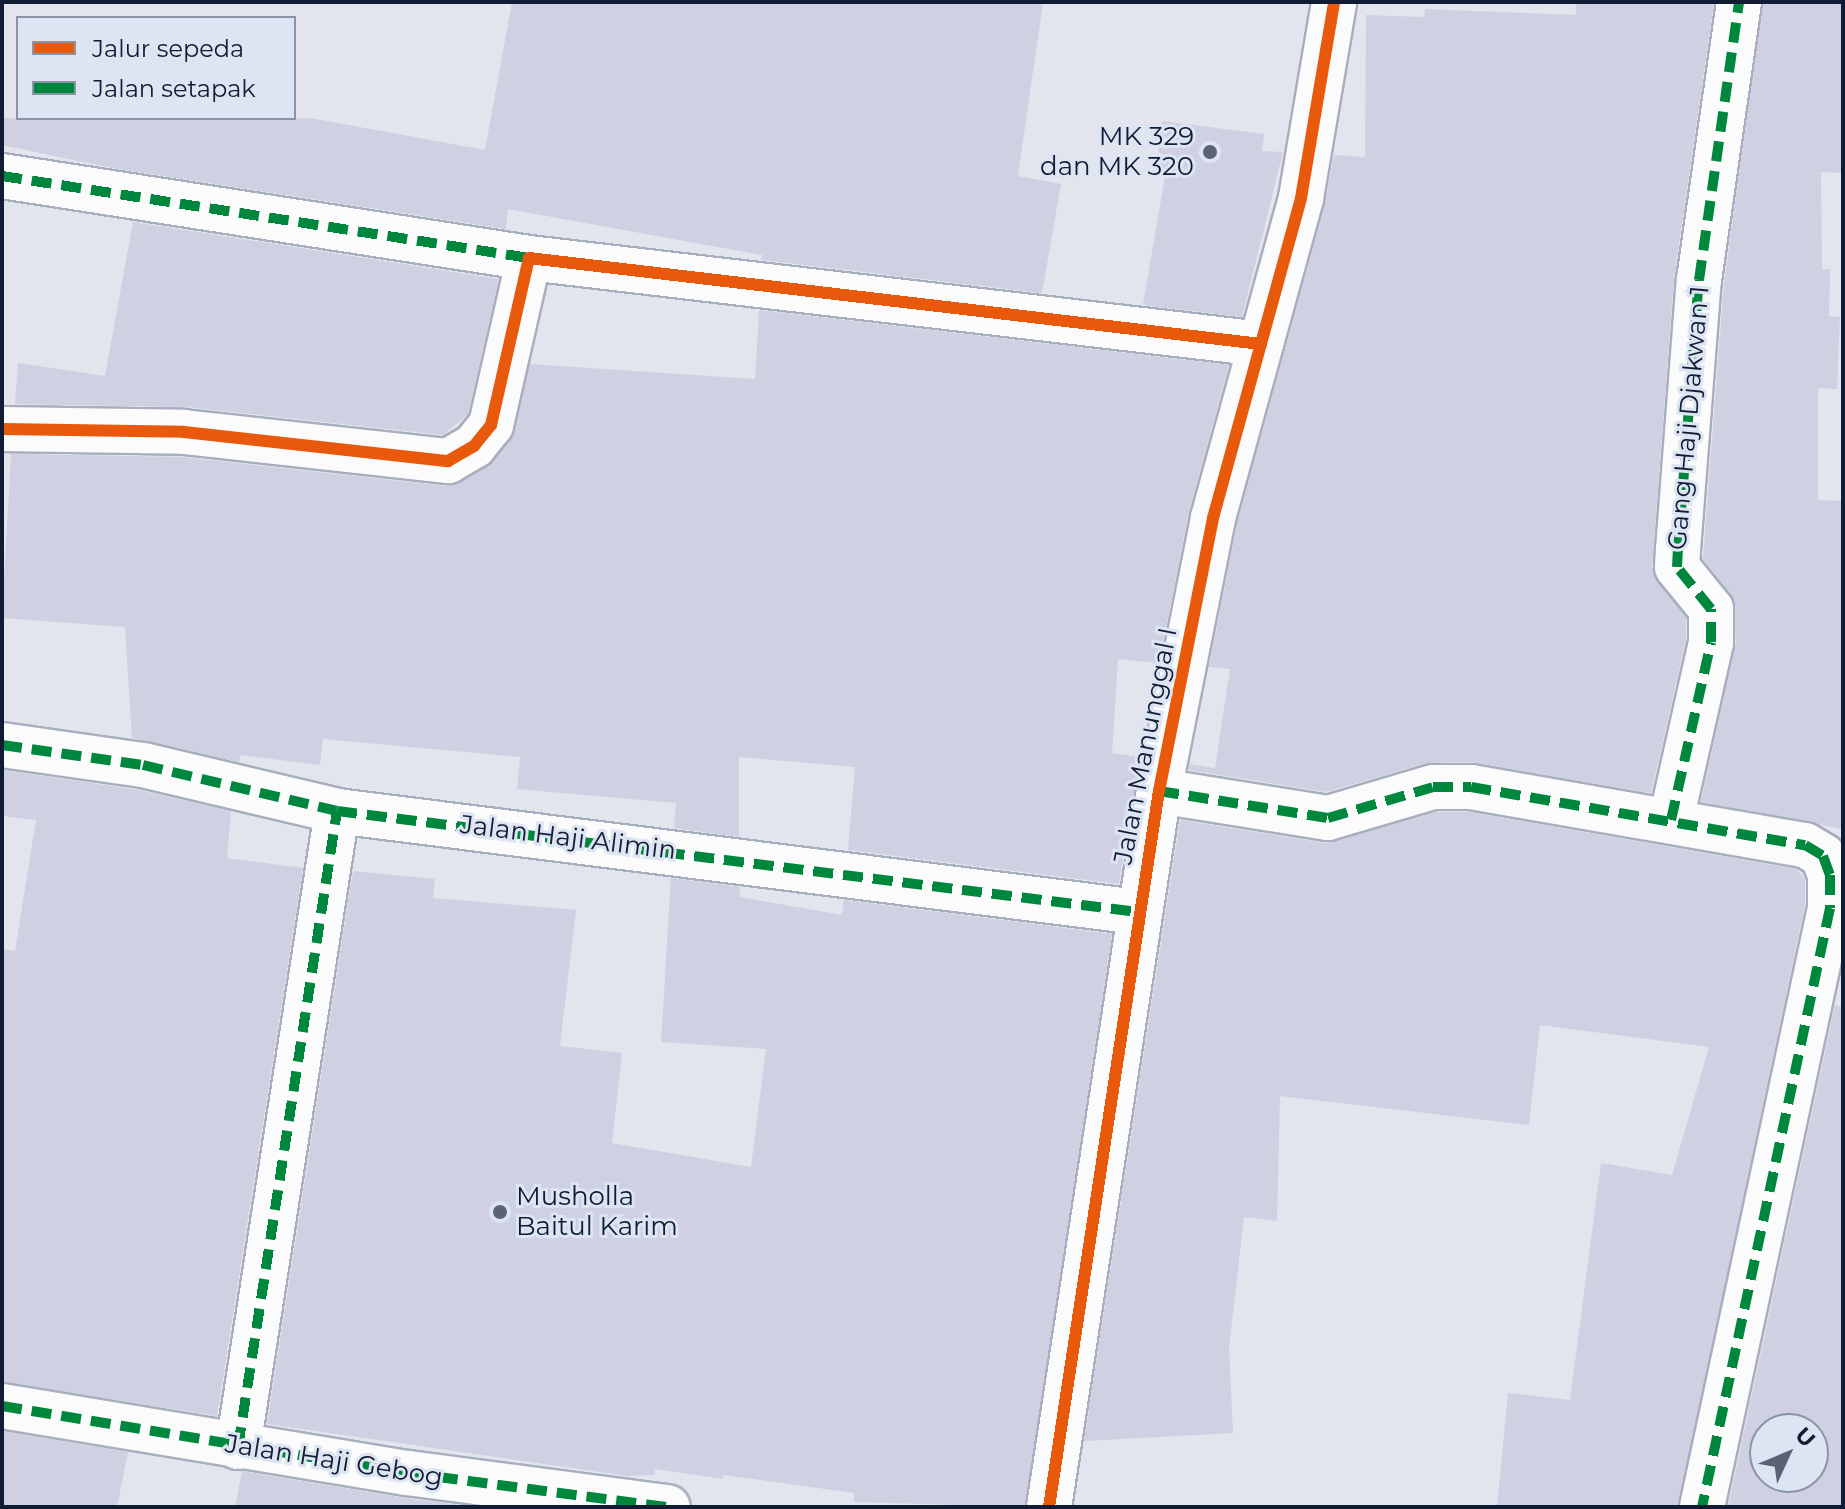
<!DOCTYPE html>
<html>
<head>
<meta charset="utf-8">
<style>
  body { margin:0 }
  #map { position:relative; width:1845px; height:1509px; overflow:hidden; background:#e2e5ed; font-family:Montserrat,sans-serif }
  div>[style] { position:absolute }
  .building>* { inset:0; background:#cfd0e1 }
  .roads { filter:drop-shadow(2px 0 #a7aebe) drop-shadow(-2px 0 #a7aebe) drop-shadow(0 2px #a7aebe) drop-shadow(0 -2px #a7aebe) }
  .street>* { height:44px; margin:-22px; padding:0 22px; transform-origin:22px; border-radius:22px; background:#fbfbfc }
  .quiet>* { height:10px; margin-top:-5px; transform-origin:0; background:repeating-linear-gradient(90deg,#00873e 0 20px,transparent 0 30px) }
  .cycleway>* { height:12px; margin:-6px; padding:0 6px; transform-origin:6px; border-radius:6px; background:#e8590c }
  .dots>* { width:22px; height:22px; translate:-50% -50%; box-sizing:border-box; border:4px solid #dde4f2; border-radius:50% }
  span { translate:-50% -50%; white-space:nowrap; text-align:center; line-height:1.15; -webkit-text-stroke:6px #dde4f2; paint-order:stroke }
  .poi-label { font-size:26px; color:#111c34 }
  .right { translate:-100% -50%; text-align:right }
  .left { translate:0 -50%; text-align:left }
  .street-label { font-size:26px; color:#111c34 }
  .frame { position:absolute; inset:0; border:4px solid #111c34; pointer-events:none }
  .legend { position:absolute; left:16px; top:16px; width:280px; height:104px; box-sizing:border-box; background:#dde4f2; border:2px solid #8b94a6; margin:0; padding:10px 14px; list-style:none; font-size:24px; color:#111c34 }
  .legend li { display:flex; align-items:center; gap:16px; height:40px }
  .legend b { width:40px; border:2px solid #8b94a6 }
  .north { position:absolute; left:1749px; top:1413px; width:80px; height:80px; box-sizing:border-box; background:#dde4f2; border:2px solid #8b94a6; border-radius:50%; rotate:46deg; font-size:22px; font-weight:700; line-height:32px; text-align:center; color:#111c34 }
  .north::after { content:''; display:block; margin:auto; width:28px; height:36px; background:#5a6275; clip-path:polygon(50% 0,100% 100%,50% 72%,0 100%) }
</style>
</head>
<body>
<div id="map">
  <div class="building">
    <i style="clip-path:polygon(512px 2px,1043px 2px,1018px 176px,1061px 184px,1042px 293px,761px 260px,762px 255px,508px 209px,506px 229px,112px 168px,2px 145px,2px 118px,310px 118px,485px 150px)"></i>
    <i style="clip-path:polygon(1576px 2px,1714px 2px,1674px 278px,1652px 566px,1658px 583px,1686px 618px,1686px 639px,1651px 793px,1471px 762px,1426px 763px,1326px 792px,1189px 770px,1190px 764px,1215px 768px,1230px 669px,1209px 667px,1237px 524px,1325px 204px,1334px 155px,1365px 157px,1366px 15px,1424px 17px,1425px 9px,1576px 15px)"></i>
    <i style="clip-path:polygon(1763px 2px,1843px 2px,1843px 173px,1821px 172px,1822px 269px,1830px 269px,1829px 316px,1840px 317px,1837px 389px,1818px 388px,1818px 500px,1843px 501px,1843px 829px,1701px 802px,1736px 642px,1731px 594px,1703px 559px,1724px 283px)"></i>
    <i style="clip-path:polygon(1162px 121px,1264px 134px,1262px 151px,1283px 152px,1242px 317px,1143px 305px,1166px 170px,1156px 169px)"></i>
    <i style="clip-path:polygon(133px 222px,499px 279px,468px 414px,443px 435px,187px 407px,15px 404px,18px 363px,105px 376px)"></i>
    <i style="clip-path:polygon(759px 310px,1229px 365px,1189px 511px,1159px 663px,1118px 659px,1112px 753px,1140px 757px,1119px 884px,848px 850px,855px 767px,739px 757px,739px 837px,674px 828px,676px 803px,517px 789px,520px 757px,323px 739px,320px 765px,240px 755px,239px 762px,132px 738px,125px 627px,2px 618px,11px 454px,182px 457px,446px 486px,486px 468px,510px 441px,530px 364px,755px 379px)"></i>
    <i style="clip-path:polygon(2px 770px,138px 790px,231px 811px,227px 858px,303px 868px,217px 1416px,2px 1382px,2px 949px,15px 951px,36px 820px,2px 816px)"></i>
    <i style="clip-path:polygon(1437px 812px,1469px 812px,1796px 869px,1805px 879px,1805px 905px,1678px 1507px,1497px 1507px,1508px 1393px,1570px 1400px,1601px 1163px,1672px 1175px,1709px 1047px,1540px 1025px,1529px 1125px,1280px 1096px,1277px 1221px,1244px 1217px,1229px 1348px,1233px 1433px,1084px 1441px,1180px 820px,1325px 843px)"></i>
    <i style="clip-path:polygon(353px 871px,435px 879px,433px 898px,576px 910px,560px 1046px,622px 1053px,612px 1143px,751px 1167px,766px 1049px,661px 1042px,671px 878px,740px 887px,740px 897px,842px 915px,844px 900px,1112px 934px,1025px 1507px,854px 1502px,854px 1493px,724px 1475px,723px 1479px,655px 1469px,654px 1475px,627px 1476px,267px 1424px)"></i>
    <i style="clip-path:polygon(evenodd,1835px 1005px,1843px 1007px,1843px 1507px,1728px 1507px,1835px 1005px,1765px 1429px,1813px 1429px,1813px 1477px,1765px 1477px,1765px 1429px)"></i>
    <i style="clip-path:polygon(2px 1431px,128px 1452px,117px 1507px,2px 1507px)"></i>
    <i style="clip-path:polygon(242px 1471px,404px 1498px,475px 1507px,235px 1507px)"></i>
  </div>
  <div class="roads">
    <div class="street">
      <i style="left:2px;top:176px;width:533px;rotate:8.84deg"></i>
      <i style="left:2px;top:429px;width:182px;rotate:0.9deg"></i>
      <i style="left:184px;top:432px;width:266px;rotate:6.3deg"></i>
      <i style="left:448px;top:461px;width:30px;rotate:-30deg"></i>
      <i style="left:474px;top:446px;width:27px;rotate:-51deg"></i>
      <i style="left:491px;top:425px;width:171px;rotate:-77.2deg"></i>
      <i style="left:529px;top:258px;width:737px;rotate:6.7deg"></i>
      <i style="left:2px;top:745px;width:142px;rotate:8.1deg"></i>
      <i style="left:143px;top:765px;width:199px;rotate:13.3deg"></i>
      <i style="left:337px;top:811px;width:807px;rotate:7.19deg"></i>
      <i style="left:1159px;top:791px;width:171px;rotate:9.1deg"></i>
      <i style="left:1328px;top:818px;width:109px;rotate:-16.4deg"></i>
      <i style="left:1433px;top:787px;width:38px"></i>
      <i style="left:1471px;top:787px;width:339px;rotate:9.9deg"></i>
      <i style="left:1805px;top:845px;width:21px;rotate:31deg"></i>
      <i style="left:1823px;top:856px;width:20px;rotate:70deg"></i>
      <i style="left:1830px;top:875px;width:33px;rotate:90deg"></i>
      <i style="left:1830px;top:908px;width:613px;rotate:102.06deg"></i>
      <i style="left:1671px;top:820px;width:182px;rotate:-77.3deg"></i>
      <i style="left:1711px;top:642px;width:33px;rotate:-90deg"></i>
      <i style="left:1711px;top:609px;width:54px;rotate:-129deg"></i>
      <i style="left:1677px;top:567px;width:17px;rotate:-87deg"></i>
      <i style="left:1678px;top:550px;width:271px;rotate:-85.6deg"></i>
      <i style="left:1699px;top:280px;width:281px;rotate:-81.8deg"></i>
      <i style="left:2px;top:1406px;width:411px;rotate:9.4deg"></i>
      <i style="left:408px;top:1473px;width:262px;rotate:7.5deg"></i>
      <i style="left:238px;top:1447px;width:644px;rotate:-81.15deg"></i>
      <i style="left:1049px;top:1507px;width:724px;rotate:-81.27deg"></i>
      <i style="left:1159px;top:791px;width:278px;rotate:-78.8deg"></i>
      <i style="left:1213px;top:518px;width:332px;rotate:-74.6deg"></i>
      <i style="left:1301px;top:198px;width:199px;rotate:-80.4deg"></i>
    </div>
  </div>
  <div class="quiet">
    <i style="left:2px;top:176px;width:533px;rotate:8.84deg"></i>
    <i style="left:2px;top:745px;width:142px;rotate:8.1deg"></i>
    <i style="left:143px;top:765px;width:199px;rotate:13.3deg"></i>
    <i style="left:337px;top:811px;width:807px;rotate:7.19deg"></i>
    <i style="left:1159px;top:791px;width:171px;rotate:9.1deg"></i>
    <i style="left:1328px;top:818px;width:109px;rotate:-16.4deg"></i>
    <i style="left:1433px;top:787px;width:38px"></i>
    <i style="left:1471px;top:787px;width:339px;rotate:9.9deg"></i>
    <i style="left:1805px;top:845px;width:21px;rotate:31deg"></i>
    <i style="left:1823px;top:856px;width:20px;rotate:70deg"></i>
    <i style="left:1830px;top:875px;width:33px;rotate:90deg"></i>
    <i style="left:1830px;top:908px;width:613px;rotate:102.06deg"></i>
    <i style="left:1671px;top:820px;width:182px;rotate:-77.3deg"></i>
    <i style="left:1711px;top:642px;width:33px;rotate:-90deg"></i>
    <i style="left:1711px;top:609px;width:54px;rotate:-129deg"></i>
    <i style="left:1677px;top:567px;width:17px;rotate:-87deg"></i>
    <i style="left:1678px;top:550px;width:271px;rotate:-85.6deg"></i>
    <i style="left:1699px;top:280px;width:281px;rotate:-81.8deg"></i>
    <i style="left:2px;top:1406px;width:411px;rotate:9.4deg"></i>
    <i style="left:408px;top:1473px;width:262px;rotate:7.5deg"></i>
    <i style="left:238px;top:1447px;width:644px;rotate:-81.15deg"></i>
  </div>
  <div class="cycleway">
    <i style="left:2px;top:429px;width:182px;rotate:0.9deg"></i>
    <i style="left:184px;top:432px;width:266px;rotate:6.3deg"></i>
    <i style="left:448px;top:461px;width:30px;rotate:-30deg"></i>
    <i style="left:474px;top:446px;width:27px;rotate:-51deg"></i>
    <i style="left:491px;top:425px;width:171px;rotate:-77.2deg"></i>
    <i style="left:529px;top:258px;width:737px;rotate:6.7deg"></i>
    <i style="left:1049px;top:1507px;width:724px;rotate:-81.27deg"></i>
    <i style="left:1159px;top:791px;width:278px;rotate:-78.8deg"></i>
    <i style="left:1213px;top:518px;width:332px;rotate:-74.6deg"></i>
    <i style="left:1301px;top:198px;width:199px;rotate:-80.4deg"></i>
  </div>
  <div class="dots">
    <i style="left:1210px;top:152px;background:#5a6275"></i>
    <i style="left:500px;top:1212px;background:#5a6275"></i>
  </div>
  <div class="poi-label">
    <span class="right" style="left:1194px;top:152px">MK 329<br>dan MK 320</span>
    <span class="left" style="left:516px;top:1212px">Musholla<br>Baitul Karim</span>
  </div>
  <div class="street-label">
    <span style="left:1689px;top:418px;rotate:-85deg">Gang Haji Djakwan 1</span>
    <span style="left:1146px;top:746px;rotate:-79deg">Jalan Manunggal I</span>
    <span style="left:568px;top:838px;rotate:7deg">Jalan Haji Alimin</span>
    <span style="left:334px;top:1461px;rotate:9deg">Jalan Haji Gebog</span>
  </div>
  <div class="frame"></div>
  <ul class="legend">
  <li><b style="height:10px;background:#e8590c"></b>Jalur sepeda</li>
  <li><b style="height:10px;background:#00873e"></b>Jalan setapak</li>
  </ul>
  <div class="north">U</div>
</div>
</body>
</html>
